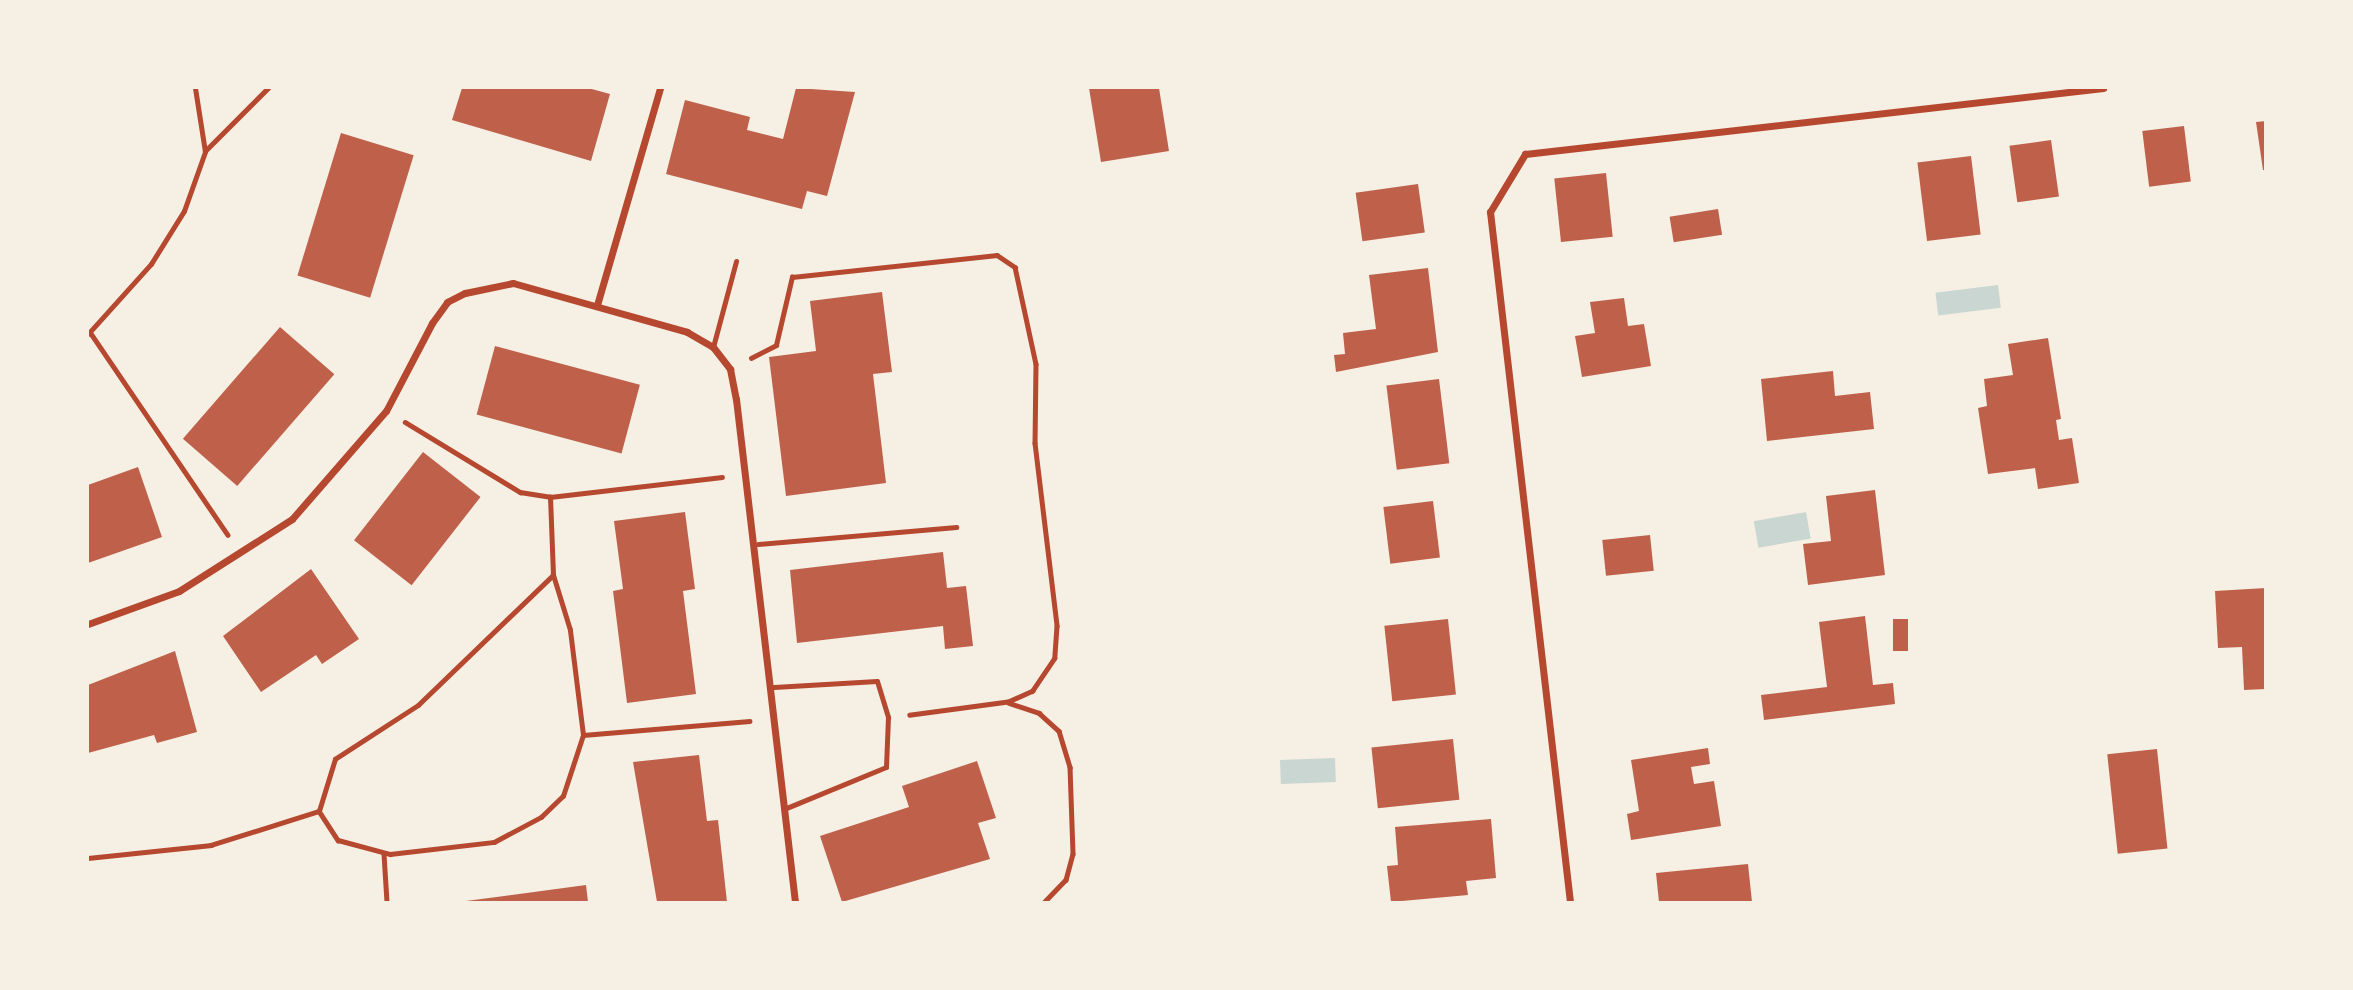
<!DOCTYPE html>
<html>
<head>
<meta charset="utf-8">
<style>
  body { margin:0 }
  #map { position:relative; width:2353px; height:990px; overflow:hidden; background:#f6efe4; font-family:"DM Sans",sans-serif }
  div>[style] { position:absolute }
  .water>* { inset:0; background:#c9d6d2; transform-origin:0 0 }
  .building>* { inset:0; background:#bf614a; transform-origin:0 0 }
  .path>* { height:4.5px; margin:-2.25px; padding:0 2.25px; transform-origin:2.25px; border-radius:2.25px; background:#b5482f }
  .service>* { height:5px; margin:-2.5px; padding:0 2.5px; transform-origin:2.5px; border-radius:2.5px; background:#b5482f }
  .minor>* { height:7px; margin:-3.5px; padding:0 3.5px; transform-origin:3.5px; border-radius:3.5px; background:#b5482f }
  span { translate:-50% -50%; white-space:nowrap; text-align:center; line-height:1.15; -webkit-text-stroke:5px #f6efe4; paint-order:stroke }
  .frame { position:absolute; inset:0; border:89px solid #f6efe4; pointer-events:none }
</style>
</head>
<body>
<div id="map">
  <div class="water">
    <i style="left:1998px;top:285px;width:23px;height:63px;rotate:83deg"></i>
    <i style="left:1806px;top:512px;width:27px;height:53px;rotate:80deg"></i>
    <i style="left:1335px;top:758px;width:24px;height:55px;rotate:88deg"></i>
  </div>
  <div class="building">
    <i style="clip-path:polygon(462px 88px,588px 88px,610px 94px,591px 161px,452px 120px)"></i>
    <i style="clip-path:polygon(796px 88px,855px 92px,827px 196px,807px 191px,802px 209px,666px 174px,685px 100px,750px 117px,747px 130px,783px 139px)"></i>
    <i style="clip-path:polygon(1089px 88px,1159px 88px,1169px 151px,1101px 162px)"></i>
    <i style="clip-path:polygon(2266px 121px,2266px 170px,2263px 170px,2256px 122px)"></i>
    <i style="left:2184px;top:126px;width:56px;height:42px;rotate:83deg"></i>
    <i style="left:341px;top:133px;width:76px;height:149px;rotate:17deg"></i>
    <i style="left:2051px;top:140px;width:57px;height:42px;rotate:82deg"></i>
    <i style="left:1971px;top:156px;width:79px;height:54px;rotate:83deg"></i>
    <i style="left:1606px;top:173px;width:64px;height:52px;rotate:84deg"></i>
    <i style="left:1418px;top:184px;width:49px;height:63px;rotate:82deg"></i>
    <i style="left:1718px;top:209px;width:26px;height:49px;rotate:81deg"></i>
    <i style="clip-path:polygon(1428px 268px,1438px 352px,1336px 372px,1334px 355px,1345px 354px,1343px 333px,1376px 329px,1369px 275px)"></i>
    <i style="clip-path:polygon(882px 292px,892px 372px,873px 374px,886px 483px,786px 496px,769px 357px,816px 351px,810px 301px)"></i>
    <i style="clip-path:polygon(1624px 298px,1628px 326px,1644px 324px,1651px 366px,1582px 377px,1575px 336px,1595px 333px,1590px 302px)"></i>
    <i style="left:280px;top:327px;width:72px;height:148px;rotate:41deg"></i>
    <i style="clip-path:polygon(2048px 338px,2061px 419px,2056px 420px,2059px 440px,2072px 438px,2079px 483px,2038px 489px,2035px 468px,1988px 474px,1978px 408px,1987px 406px,1984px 379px,2013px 375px,2008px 344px)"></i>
    <i style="left:495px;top:346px;width:150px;height:71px;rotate:15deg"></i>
    <i style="clip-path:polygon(1833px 371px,1835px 396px,1870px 392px,1874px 429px,1767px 441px,1761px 379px)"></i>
    <i style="left:1439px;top:379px;width:85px;height:53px;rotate:83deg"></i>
    <i style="left:423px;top:452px;width:73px;height:112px;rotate:38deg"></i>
    <i style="clip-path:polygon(138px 467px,162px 537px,88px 563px,88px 485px)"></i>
    <i style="clip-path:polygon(1875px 490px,1885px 575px,1808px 585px,1803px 544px,1831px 541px,1826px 496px)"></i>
    <i style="left:1433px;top:501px;width:57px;height:50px;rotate:83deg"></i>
    <i style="clip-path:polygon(685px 512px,695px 589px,683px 591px,696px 694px,627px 703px,613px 591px,623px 589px,614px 521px)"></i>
    <i style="left:1650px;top:535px;width:36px;height:48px;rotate:84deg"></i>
    <i style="clip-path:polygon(943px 552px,947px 588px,966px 586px,973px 646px,945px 649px,943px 626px,797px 643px,790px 570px)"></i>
    <i style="clip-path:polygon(311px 569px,359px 639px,322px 664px,316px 655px,261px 692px,223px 636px)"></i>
    <i style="clip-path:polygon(2266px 588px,2266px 689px,2244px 690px,2242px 647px,2218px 648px,2215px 591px)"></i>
    <i style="clip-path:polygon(1865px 616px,1873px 685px,1893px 683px,1895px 704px,1764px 720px,1761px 695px,1827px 687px,1819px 622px)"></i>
    <i style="left:1448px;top:619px;width:76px;height:64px;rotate:84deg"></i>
    <i style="left:1893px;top:619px;width:15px;height:32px"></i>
    <i style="clip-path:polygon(175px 651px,197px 732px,157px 743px,154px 735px,88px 753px,88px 685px)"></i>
    <i style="left:1453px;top:739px;width:61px;height:82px;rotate:84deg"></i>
    <i style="clip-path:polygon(1708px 748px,1710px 764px,1691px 767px,1694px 784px,1714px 781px,1721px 826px,1631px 840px,1627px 814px,1639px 811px,1631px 760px)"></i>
    <i style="left:2157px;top:749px;width:100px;height:50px;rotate:84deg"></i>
    <i style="clip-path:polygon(699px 755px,707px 821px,718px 820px,727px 902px,657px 902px,633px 762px)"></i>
    <i style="clip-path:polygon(977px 761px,996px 818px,978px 823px,990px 859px,842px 902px,820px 836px,909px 807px,902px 786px)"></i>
    <i style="clip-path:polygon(1491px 819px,1496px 878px,1466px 881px,1468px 895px,1391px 902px,1387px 866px,1398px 865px,1395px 827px)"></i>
    <i style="clip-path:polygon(1748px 864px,1752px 902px,1659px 902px,1656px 873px)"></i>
    <i style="clip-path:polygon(586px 885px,588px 902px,467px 902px,466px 901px)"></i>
  </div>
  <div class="path">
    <i style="left:205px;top:151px;width:89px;rotate:-45deg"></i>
    <i style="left:90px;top:332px;width:245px;rotate:55.8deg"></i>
    <i style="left:88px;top:334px;width:94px;rotate:-48deg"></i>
    <i style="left:151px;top:264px;width:62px;rotate:-58.1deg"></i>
    <i style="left:184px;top:211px;width:63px;rotate:-70.4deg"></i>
    <i style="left:205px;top:152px;width:65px;rotate:-98.9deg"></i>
    <i style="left:751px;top:358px;width:28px;rotate:-27deg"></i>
    <i style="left:776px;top:345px;width:70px;rotate:-76.8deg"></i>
    <i style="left:792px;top:277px;width:206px;rotate:-6.1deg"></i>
    <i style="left:997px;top:255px;width:22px;rotate:34deg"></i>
    <i style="left:1015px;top:267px;width:99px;rotate:77.8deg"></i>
    <i style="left:1036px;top:364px;width:79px;rotate:90.7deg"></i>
    <i style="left:1035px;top:443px;width:184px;rotate:83.1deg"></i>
    <i style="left:1057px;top:626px;width:32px;rotate:94deg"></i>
    <i style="left:1055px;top:658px;width:40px;rotate:124deg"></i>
    <i style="left:1033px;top:691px;width:27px;rotate:156deg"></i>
    <i style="left:1008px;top:702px;width:99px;rotate:172.4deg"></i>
    <i style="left:405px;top:422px;width:135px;rotate:31.3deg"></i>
    <i style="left:520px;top:492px;width:30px;rotate:9deg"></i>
    <i style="left:550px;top:497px;width:173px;rotate:-6.6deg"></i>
    <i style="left:1009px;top:703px;width:32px;rotate:18deg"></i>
    <i style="left:1039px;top:713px;width:27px;rotate:42deg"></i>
    <i style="left:1059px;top:731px;width:38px;rotate:73deg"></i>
    <i style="left:1070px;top:767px;width:87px;rotate:88deg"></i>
    <i style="left:1073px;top:854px;width:27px;rotate:105deg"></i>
    <i style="left:1066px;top:880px;width:30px;rotate:134deg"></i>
    <i style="left:583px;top:735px;width:167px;rotate:-4.8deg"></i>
    <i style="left:319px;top:811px;width:54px;rotate:-72.9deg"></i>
    <i style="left:335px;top:759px;width:99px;rotate:-33deg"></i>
    <i style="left:418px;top:705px;width:187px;rotate:-43.9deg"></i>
    <i style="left:384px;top:854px;width:48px;rotate:86.4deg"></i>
    <i style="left:88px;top:858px;width:124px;rotate:-6deg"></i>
    <i style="left:211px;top:845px;width:113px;rotate:-17.5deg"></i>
    <i style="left:319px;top:811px;width:35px;rotate:57deg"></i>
    <i style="left:338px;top:840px;width:54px;rotate:15.1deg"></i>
    <i style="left:390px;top:854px;width:105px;rotate:-6.6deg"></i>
    <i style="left:494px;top:842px;width:53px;rotate:-28deg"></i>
    <i style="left:541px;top:817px;width:30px;rotate:-44deg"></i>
    <i style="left:563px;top:796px;width:64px;rotate:-71.8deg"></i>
    <i style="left:583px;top:735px;width:106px;rotate:-97.1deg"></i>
    <i style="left:570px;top:630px;width:58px;rotate:-107.2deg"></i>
    <i style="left:553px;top:575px;width:78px;rotate:-92.2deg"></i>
  </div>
  <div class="service">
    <i style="left:713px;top:347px;width:89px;rotate:-75deg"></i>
    <i style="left:758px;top:544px;width:199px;rotate:-4.9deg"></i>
    <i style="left:774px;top:687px;width:103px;rotate:-3.3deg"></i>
    <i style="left:877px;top:681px;width:38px;rotate:73deg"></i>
    <i style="left:888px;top:717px;width:50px;rotate:92.3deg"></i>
    <i style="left:886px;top:767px;width:110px;rotate:157.6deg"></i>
  </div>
  <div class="minor">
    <i style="left:597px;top:305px;width:226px;rotate:-73.8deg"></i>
    <i style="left:88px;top:624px;width:97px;rotate:-19.9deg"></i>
    <i style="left:179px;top:591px;width:134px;rotate:-32.5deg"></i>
    <i style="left:292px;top:519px;width:143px;rotate:-49deg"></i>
    <i style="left:386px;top:411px;width:99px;rotate:-62.4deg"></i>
    <i style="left:432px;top:323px;width:26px;rotate:-54deg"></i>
    <i style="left:447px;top:302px;width:20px;rotate:-27deg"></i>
    <i style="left:465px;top:293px;width:49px;rotate:-11.8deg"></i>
    <i style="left:513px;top:283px;width:181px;rotate:15.7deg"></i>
    <i style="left:687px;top:332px;width:30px;rotate:30deg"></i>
    <i style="left:713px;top:347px;width:28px;rotate:52deg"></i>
    <i style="left:730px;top:369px;width:31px;rotate:79deg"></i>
    <i style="left:736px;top:399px;width:506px;rotate:83.31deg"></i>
    <i style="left:1570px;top:902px;width:695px;rotate:-96.61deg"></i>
    <i style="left:1490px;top:212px;width:68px;rotate:-58.9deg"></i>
    <i style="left:1525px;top:154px;width:582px;rotate:-6.51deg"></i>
  </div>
  <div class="frame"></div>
</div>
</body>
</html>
